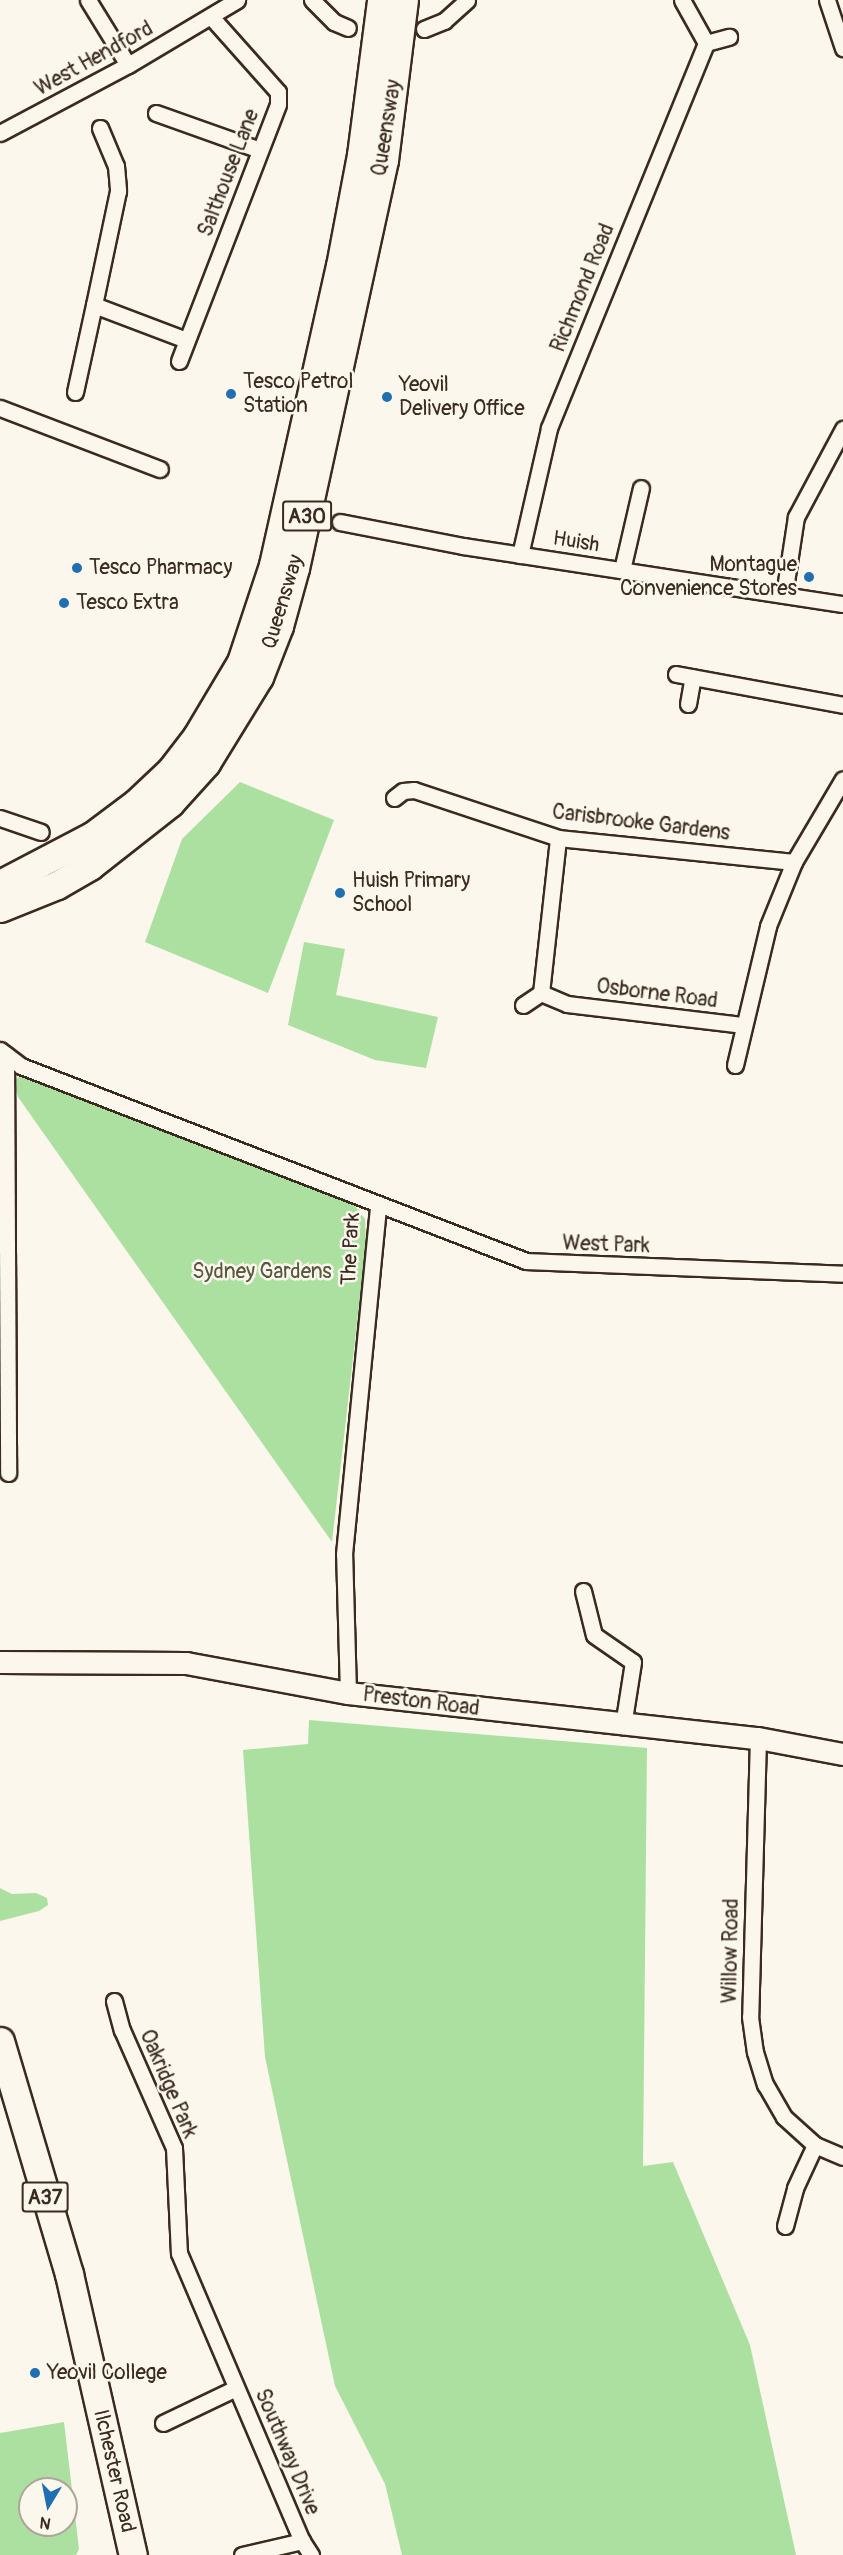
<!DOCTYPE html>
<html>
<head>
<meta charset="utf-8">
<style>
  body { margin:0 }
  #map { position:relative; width:843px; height:2555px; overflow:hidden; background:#fbf7ec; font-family:Pangolin,sans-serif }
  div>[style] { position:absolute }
  .green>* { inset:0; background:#ace0a1 }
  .roads { filter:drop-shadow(2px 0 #3b2a1e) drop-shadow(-2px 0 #3b2a1e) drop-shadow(0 2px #3b2a1e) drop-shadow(0 -2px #3b2a1e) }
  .street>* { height:15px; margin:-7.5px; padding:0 7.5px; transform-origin:7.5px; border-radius:7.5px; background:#fbf7ec }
  .secondary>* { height:21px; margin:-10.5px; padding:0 10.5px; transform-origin:10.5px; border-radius:10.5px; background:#fbf7ec }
  .highway>* { height:27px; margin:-13.5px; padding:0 13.5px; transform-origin:13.5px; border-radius:13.5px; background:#fbf7ec }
  .dots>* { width:16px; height:16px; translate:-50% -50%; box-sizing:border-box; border:3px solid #fbf7ec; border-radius:50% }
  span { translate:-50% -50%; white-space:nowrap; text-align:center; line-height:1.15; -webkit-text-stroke:5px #fbf7ec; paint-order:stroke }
  .shield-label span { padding:2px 4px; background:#fbf7ec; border:2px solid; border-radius:4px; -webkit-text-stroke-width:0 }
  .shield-label { font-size:20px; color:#3b2a1e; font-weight:700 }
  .street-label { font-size:21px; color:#3b2a1e }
  .poi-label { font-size:21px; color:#3b2a1e }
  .left { translate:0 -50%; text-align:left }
  .right { translate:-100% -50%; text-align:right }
  .park-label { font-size:21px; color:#57583f }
  .north { position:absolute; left:18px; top:2477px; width:60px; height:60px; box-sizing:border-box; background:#fbf7ec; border:2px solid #aea59a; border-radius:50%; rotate:190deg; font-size:16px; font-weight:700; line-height:24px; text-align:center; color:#3b2a1e }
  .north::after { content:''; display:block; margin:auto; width:21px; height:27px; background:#1f6fb2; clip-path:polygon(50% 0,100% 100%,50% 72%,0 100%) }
</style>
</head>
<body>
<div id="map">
  <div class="green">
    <i style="clip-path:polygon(240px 782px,334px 820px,268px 993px,145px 942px,182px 839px)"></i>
    <i style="clip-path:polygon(304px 942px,345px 949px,336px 995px,438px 1017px,426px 1068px,375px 1060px,288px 1025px)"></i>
    <i style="clip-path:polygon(22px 1074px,351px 1201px,365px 1219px,366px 1244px,332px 1542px,18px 1097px,14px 1081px)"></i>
    <i style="clip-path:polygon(309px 1720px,647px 1748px,643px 2166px,673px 2162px,750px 2345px,796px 2555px,402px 2555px,385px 2484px,335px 2386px,265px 2057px,243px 1750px,308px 1744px)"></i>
    <i style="clip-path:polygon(0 1888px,12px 1894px,36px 1893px,47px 1898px,48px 1905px,39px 1911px,0 1921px)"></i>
    <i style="clip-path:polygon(evenodd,64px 2422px,79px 2549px,76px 2555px,0 2555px,0 2433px,64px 2422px,30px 2489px,66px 2489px,66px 2525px,30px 2525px,30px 2489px)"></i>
  </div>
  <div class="roads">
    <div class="street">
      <i style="left:88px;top:0;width:76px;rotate:58.4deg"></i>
      <i style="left:312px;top:0;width:31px;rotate:45deg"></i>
      <i style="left:334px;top:22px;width:15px;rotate:23deg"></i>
      <i style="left:682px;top:0;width:49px;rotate:60.8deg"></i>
      <i style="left:827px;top:0;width:51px;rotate:71.6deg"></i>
      <i style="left:424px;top:29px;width:22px;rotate:-22deg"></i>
      <i style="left:444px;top:21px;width:31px;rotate:-42deg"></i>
      <i style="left:706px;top:43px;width:24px;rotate:-15deg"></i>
      <i style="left:156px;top:113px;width:110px;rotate:19.6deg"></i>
      <i style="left:100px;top:128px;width:41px;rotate:67.2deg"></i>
      <i style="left:116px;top:166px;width:25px;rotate:85deg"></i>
      <i style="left:118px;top:191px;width:116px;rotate:101.9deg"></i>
      <i style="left:94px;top:305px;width:98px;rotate:20.8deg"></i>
      <i style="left:0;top:133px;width:145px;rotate:-28deg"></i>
      <i style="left:128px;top:65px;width:127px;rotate:-30.8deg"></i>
      <i style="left:179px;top:361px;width:275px;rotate:-68.9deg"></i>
      <i style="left:278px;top:104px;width:12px;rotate:-90deg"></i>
      <i style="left:278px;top:92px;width:99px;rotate:-131.7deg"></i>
      <i style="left:75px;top:392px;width:89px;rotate:-77.7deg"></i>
      <i style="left:0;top:408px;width:171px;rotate:20.9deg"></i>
      <i style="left:340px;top:522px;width:125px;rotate:11deg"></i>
      <i style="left:463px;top:546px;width:384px;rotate:8.7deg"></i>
      <i style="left:520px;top:555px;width:130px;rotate:-77.1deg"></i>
      <i style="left:549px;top:428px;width:416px;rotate:-67.8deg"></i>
      <i style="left:622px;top:570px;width:84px;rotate:-77deg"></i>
      <i style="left:784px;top:595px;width:79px;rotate:-81.3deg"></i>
      <i style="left:796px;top:517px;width:100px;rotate:-61.9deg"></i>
      <i style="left:676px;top:674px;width:170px;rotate:10.5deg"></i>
      <i style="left:688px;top:704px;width:27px;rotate:-80deg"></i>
      <i style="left:394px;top:798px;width:11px;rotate:-38deg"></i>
      <i style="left:403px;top:791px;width:11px;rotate:-5deg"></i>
      <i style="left:414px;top:790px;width:152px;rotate:18.4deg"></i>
      <i style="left:558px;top:838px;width:237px;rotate:5.8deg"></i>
      <i style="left:0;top:818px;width:43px;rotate:18.9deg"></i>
      <i style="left:541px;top:993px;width:28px;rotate:23deg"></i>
      <i style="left:567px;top:1004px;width:176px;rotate:6.8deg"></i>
      <i style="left:541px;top:993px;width:156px;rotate:-83.7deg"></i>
      <i style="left:523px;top:1005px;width:22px;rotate:-34deg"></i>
      <i style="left:0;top:1050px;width:26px;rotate:37deg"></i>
      <i style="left:21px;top:1066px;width:541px;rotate:21.11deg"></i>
      <i style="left:526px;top:1261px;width:317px;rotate:2.3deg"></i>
      <i style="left:6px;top:1055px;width:418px;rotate:89.7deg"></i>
      <i style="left:735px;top:1065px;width:143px;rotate:-76.6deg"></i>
      <i style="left:768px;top:926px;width:69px;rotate:-67.9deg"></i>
      <i style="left:794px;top:862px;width:96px;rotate:-59.4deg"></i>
      <i style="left:583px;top:1591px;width:45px;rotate:76deg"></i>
      <i style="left:594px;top:1635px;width:47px;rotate:34.7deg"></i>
      <i style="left:633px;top:1662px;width:65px;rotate:98.9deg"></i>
      <i style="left:348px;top:1693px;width:139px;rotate:-91.6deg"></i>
      <i style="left:344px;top:1554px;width:350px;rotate:-84.4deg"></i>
      <i style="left:758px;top:1738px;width:279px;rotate:91.6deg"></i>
      <i style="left:750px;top:2017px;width:35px;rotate:82deg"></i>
      <i style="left:755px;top:2052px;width:34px;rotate:73deg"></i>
      <i style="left:765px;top:2084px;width:38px;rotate:60deg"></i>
      <i style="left:784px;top:2117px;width:42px;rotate:42.1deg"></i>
      <i style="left:815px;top:2145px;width:30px;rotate:23deg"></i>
      <i style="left:114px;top:2001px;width:30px;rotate:75deg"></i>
      <i style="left:122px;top:2030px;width:129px;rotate:66.2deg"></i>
      <i style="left:174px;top:2148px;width:105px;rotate:87.3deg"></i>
      <i style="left:179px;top:2253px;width:313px;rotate:66.9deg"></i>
      <i style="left:302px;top:2541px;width:17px;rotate:57deg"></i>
      <i style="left:785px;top:2226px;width:39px;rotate:-75deg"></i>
      <i style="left:795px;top:2188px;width:47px;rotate:-65.1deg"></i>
      <i style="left:163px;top:2423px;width:81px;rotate:-25.6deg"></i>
      <i style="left:242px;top:2555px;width:62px;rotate:-13.1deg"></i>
    </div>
    <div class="secondary">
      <i style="left:0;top:1662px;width:186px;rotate:0.3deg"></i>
      <i style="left:186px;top:1663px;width:165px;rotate:10.5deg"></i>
      <i style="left:348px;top:1693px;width:412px;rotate:6.3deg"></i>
      <i style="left:758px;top:1738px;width:86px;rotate:10.7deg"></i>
    </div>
    <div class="highway">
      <i style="left:0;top:884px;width:104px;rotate:-27.6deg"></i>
      <i style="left:92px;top:836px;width:55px;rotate:-36.9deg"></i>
      <i style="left:136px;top:803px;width:48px;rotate:-43.3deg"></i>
      <i style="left:171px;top:770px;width:43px;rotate:-52.6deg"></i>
      <i style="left:197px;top:736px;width:86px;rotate:-59.3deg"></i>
      <i style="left:241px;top:662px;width:102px;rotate:-71.7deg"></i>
      <i style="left:273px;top:565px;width:306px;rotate:-77.4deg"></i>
      <i style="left:340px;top:266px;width:113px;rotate:-79.3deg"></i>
      <i style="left:361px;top:155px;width:156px;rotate:-82.6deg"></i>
      <i style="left:0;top:908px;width:61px;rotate:-22deg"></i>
      <i style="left:57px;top:885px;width:38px;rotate:-30deg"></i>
      <i style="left:90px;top:866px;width:102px;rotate:-38.2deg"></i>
      <i style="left:170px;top:803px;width:54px;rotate:-48deg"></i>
      <i style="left:206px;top:763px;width:101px;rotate:-58.4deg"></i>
      <i style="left:259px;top:677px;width:55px;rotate:-68.6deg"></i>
      <i style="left:279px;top:626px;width:60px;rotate:-74.6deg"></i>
      <i style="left:295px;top:568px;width:418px;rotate:-77.7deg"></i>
      <i style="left:384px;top:160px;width:161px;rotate:-82.9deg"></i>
      <i style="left:0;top:2041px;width:243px;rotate:73.5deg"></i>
      <i style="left:69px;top:2274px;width:288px;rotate:77.2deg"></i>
    </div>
  </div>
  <div class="dots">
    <i style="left:231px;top:394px;background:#1f6fb2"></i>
    <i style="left:387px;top:397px;background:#1f6fb2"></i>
    <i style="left:77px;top:568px;background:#1f6fb2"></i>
    <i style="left:809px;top:577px;background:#1f6fb2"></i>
    <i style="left:64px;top:603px;background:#1f6fb2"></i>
    <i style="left:340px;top:893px;background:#1f6fb2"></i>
    <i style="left:35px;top:2373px;background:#1f6fb2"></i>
  </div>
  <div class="shield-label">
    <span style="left:307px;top:516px">A30</span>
    <span style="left:45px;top:2197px">A37</span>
  </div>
  <div class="street-label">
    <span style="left:94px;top:59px;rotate:-29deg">West Hendford</span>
    <span style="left:387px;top:128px;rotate:-81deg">Queensway</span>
    <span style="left:229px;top:173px;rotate:-69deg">Salthouse Lane</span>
    <span style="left:583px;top:288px;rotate:-68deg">Richmond Road</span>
    <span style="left:576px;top:542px;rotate:9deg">Huish</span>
    <span style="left:283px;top:602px;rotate:-73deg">Queensway</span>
    <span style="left:641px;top:823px;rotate:7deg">Carisbrooke Gardens</span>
    <span style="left:657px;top:994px;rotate:7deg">Osborne Road</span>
    <span style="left:606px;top:1245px;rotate:2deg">West Park</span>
    <span style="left:351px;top:1249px;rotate:-87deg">The Park</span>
    <span style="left:421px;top:1702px;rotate:7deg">Preston Road</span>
    <span style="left:731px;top:1951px;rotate:-89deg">Willow Road</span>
    <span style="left:168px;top:2084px;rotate:67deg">Oakridge Park</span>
    <span style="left:287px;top:2452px;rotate:67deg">Southway Drive</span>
    <span style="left:114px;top:2471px;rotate:77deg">Ilchester Road</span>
  </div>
  <div class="poi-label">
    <span class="left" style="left:243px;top:394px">Tesco Petrol<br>Station</span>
    <span class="left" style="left:399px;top:397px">Yeovil<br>Delivery Office</span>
    <span class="right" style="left:797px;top:577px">Montague<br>Convenience Stores</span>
    <span class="left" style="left:89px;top:568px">Tesco Pharmacy</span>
    <span class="left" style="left:76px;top:603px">Tesco Extra</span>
    <span class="left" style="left:352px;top:893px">Huish Primary<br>School</span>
    <span class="left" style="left:47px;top:2373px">Yeovil College</span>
  </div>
  <div class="park-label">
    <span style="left:262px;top:1272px">Sydney Gardens</span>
  </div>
  <div class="north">N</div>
</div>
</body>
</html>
